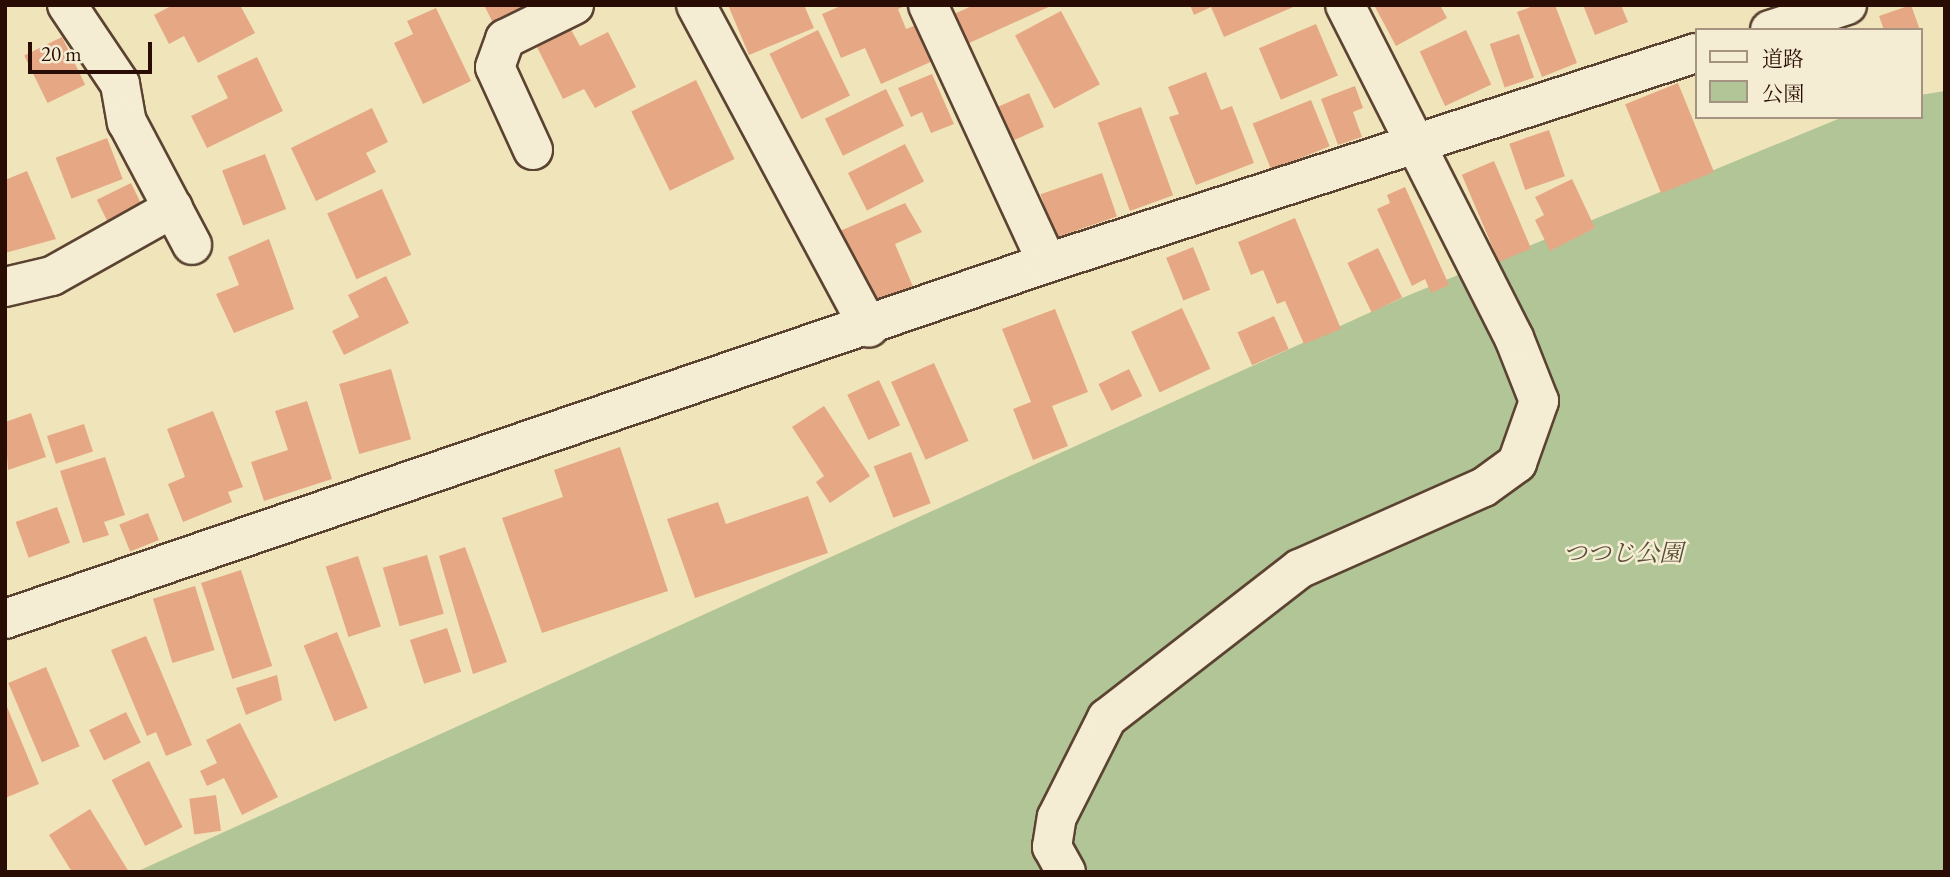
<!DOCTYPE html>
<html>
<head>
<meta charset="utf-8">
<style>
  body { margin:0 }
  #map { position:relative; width:1950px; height:877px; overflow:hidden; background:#f0e4bb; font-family:"EB Garamond","Noto Serif JP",serif }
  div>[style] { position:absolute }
  .green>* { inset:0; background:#b2c596 }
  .building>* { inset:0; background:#e6a884; transform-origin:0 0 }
  .roads { filter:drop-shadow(2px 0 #5b4332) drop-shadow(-2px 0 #5b4332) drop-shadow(0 2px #5b4332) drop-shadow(0 -2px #5b4332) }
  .minor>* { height:38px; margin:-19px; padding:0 19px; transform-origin:19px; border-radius:19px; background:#f5edd3 }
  span { translate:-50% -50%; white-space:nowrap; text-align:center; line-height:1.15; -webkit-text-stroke:5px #f5edd3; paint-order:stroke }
  .park-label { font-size:24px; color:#594d37; font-style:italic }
  .frame { position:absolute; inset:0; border:7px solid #290d04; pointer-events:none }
  .legend { position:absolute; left:1695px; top:28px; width:228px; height:91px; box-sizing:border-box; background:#f5edd3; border:2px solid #a39380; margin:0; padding:9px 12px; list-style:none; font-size:21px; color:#290d04 }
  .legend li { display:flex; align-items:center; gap:14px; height:35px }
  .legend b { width:35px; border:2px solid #a39380 }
  .scale { position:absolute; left:28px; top:42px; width:124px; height:32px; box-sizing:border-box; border:4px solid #290d04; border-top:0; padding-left:9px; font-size:21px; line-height:24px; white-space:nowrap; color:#290d04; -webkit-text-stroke:5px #f5edd3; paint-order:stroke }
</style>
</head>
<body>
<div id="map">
  <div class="green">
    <i style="clip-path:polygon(1945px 91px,1945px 872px,136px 872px,1402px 298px,1843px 117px,1920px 117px,1920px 95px)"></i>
  </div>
  <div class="building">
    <i style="clip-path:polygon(173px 5px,240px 5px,255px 33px,198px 63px,184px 36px,169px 44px,154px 15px)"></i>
    <i style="clip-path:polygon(484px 5px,536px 5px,494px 25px)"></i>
    <i style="clip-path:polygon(728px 5px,804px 5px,814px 28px,749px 55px)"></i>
    <i style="clip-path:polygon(843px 5px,907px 5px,898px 9px,906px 29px,919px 24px,935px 60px,881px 84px,865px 48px,841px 58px,822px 14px)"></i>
    <i style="clip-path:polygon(974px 5px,1053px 5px,967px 44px,954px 14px)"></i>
    <i style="clip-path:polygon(1190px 5px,1298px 5px,1224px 37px,1211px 7px,1194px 15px)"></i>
    <i style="clip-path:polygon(1374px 5px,1440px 5px,1447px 18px,1396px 46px)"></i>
    <i style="clip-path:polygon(1536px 5px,1555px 5px,1577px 63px,1542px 77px,1517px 12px)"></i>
    <i style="clip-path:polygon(1583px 5px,1621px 5px,1628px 22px,1595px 35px)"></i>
    <i style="clip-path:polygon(1911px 5px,1920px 30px,1884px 30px,1879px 16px)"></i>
    <i style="clip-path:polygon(436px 8px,471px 81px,423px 104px,394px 43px,413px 34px,407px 21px)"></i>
    <i style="left:1061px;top:11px;width:83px;height:52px;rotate:62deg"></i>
    <i style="left:1316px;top:24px;width:56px;height:62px;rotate:67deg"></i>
    <i style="clip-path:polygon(569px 26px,580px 46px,608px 32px,636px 87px,595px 108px,584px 89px,563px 99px,535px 43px)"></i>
    <i style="left:818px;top:30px;width:73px;height:54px;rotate:64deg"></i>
    <i style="left:1466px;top:30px;width:60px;height:51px;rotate:65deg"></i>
    <i style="left:1519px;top:34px;width:46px;height:31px;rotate:71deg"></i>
    <i style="left:62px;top:37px;width:53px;height:42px;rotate:64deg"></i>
    <i style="clip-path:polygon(257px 57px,283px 111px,207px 148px,191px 116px,228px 98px,217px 76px)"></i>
    <i style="clip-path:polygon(1206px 72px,1221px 110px,1232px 106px,1254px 163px,1196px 185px,1169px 117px,1179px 114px,1168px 87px)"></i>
    <i style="clip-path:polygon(932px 74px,954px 124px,931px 133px,922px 112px,911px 117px,898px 88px)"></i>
    <i style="left:696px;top:80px;width:88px;height:72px;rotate:64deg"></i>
    <i style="left:1678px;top:83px;width:96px;height:57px;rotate:68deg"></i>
    <i style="clip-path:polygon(1355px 86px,1363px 108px,1353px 112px,1362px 137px,1338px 145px,1321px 99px)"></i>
    <i style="left:886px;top:89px;width:41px;height:68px;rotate:64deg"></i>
    <i style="left:1029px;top:93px;width:37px;height:37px;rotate:66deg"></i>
    <i style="left:1311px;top:100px;width:50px;height:63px;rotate:68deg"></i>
    <i style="left:1141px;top:107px;width:94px;height:46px;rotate:70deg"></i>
    <i style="clip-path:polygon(372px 108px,388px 142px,366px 153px,376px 172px,316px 201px,291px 148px)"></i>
    <i style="left:1549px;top:130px;width:49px;height:42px;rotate:71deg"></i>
    <i style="left:107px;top:138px;width:44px;height:55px;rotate:69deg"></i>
    <i style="left:905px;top:144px;width:42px;height:64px;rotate:63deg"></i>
    <i style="left:265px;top:154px;width:59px;height:46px;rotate:69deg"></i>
    <i style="left:1494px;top:161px;width:95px;height:35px;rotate:67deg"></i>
    <i style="clip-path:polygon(27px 171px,56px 239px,5px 253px,5px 180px)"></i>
    <i style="left:1102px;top:173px;width:46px;height:65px;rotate:71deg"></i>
    <i style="clip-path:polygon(1572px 179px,1595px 228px,1550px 251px,1535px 220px,1544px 215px,1535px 197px)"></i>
    <i style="left:131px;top:183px;width:32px;height:38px;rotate:64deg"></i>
    <i style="clip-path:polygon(1405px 187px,1449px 285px,1431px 293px,1425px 279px,1412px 286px,1377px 209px,1390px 203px,1387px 195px)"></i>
    <i style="left:382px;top:189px;width:72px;height:60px;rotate:66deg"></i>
    <i style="clip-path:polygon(905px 203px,922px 232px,895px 244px,914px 289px,872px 307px,840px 231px)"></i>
    <i style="clip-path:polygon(1295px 218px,1341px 329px,1304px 344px,1285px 301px,1277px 304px,1263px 270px,1251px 275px,1238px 242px)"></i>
    <i style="clip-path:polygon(269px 239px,294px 309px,234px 333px,216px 294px,239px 285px,228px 257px)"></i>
    <i style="left:1193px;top:247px;width:46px;height:29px;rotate:68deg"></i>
    <i style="left:1378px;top:248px;width:55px;height:34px;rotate:64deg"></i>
    <i style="clip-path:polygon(386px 276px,409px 323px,344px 355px,332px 331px,359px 317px,348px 295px)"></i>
    <i style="left:1182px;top:308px;width:67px;height:56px;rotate:65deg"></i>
    <i style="clip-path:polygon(1055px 309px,1088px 392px,1052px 406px,1068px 446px,1033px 460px,1013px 409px,1031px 402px,1002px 329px)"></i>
    <i style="left:1274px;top:316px;width:36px;height:40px;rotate:66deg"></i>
    <i style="left:934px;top:363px;width:85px;height:47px;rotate:66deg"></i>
    <i style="left:391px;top:369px;width:73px;height:54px;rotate:74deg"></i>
    <i style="left:1129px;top:369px;width:30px;height:34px;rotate:64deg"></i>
    <i style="left:879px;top:380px;width:50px;height:35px;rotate:65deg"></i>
    <i style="clip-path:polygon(307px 401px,332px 479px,264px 501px,251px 462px,288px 450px,275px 411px)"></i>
    <i style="clip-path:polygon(824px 406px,870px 476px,830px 503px,816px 482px,824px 476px,792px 427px)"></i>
    <i style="clip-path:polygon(213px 411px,243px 487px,228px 492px,232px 502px,183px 522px,168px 484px,185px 477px,167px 429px)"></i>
    <i style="clip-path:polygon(31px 413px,46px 457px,8px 470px,5px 422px)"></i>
    <i style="left:84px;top:424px;width:29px;height:39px;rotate:72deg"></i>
    <i style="clip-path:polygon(620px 447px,668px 591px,542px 633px,502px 518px,563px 497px,554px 470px)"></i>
    <i style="left:911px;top:452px;width:55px;height:40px;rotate:69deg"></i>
    <i style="clip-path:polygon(105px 457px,125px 515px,104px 522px,109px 535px,83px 543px,60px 471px)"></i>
    <i style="clip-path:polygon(808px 496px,828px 553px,695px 598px,667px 519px,718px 502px,726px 524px)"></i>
    <i style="left:57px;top:507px;width:38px;height:44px;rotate:70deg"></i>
    <i style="left:148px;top:513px;width:29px;height:31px;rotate:68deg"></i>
    <i style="clip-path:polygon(465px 547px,507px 662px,473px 674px,439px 556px)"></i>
    <i style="left:427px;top:555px;width:61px;height:46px;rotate:74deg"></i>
    <i style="left:358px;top:556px;width:74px;height:34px;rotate:72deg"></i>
    <i style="left:241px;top:570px;width:101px;height:42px;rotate:72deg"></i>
    <i style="left:195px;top:586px;width:67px;height:44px;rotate:73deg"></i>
    <i style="left:447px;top:628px;width:46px;height:39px;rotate:72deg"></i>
    <i style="left:337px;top:632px;width:82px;height:36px;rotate:68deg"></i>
    <i style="clip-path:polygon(146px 636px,192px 745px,166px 756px,156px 732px,147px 736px,111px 650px)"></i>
    <i style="left:46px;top:667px;width:86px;height:41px;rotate:67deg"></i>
    <i style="clip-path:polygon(277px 675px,282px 700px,246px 715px,236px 688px)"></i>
    <i style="clip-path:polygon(5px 702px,39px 784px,5px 798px)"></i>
    <i style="left:126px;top:712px;width:34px;height:41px;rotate:64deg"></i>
    <i style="clip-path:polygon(240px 723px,278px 797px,242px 815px,224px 778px,207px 786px,200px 771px,217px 763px,206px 740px)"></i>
    <i style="left:149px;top:761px;width:74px;height:42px;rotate:63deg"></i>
    <i style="left:216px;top:795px;width:36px;height:27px;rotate:82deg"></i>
    <i style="clip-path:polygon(90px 809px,129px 872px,72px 872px,49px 835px)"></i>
  </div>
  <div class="roads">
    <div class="minor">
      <i style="left:67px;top:5px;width:95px;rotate:56.1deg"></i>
      <i style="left:120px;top:84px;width:39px;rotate:80deg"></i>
      <i style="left:127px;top:122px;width:139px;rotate:62.1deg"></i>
      <i style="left:696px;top:5px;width:366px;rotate:61.8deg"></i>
      <i style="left:928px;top:5px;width:284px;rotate:65.2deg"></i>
      <i style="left:1770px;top:30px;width:81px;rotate:-18deg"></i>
      <i style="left:533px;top:150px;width:91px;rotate:-114.6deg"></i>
      <i style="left:495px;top:67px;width:30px;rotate:-70deg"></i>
      <i style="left:505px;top:39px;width:77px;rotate:-26.2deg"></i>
      <i style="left:5px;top:287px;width:48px;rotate:-13.2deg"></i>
      <i style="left:52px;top:276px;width:139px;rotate:-29.3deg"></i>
      <i style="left:5px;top:619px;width:1101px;rotate:-18.86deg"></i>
      <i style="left:1047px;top:263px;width:682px;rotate:-17.93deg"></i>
      <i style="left:1066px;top:872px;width:29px;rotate:-119deg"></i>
      <i style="left:1052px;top:847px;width:30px;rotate:-81deg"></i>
      <i style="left:1057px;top:817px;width:111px;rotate:-63.2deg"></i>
      <i style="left:1107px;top:718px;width:243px;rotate:-37.8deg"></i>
      <i style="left:1299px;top:569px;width:202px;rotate:-23.9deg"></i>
      <i style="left:1484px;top:487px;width:41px;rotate:-36deg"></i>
      <i style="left:1517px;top:463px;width:66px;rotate:-70.5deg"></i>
      <i style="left:1539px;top:401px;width:68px;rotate:-111.6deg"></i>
      <i style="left:1514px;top:338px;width:373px;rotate:-116.9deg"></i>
    </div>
  </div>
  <div class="park-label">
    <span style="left:1623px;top:553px">つつじ公園</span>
  </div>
  <div class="frame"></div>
  <ul class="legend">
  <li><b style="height:9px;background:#f5edd3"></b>道路</li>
  <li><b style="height:19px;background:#b2c596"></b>公園</li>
  </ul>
  <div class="scale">20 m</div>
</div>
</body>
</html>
